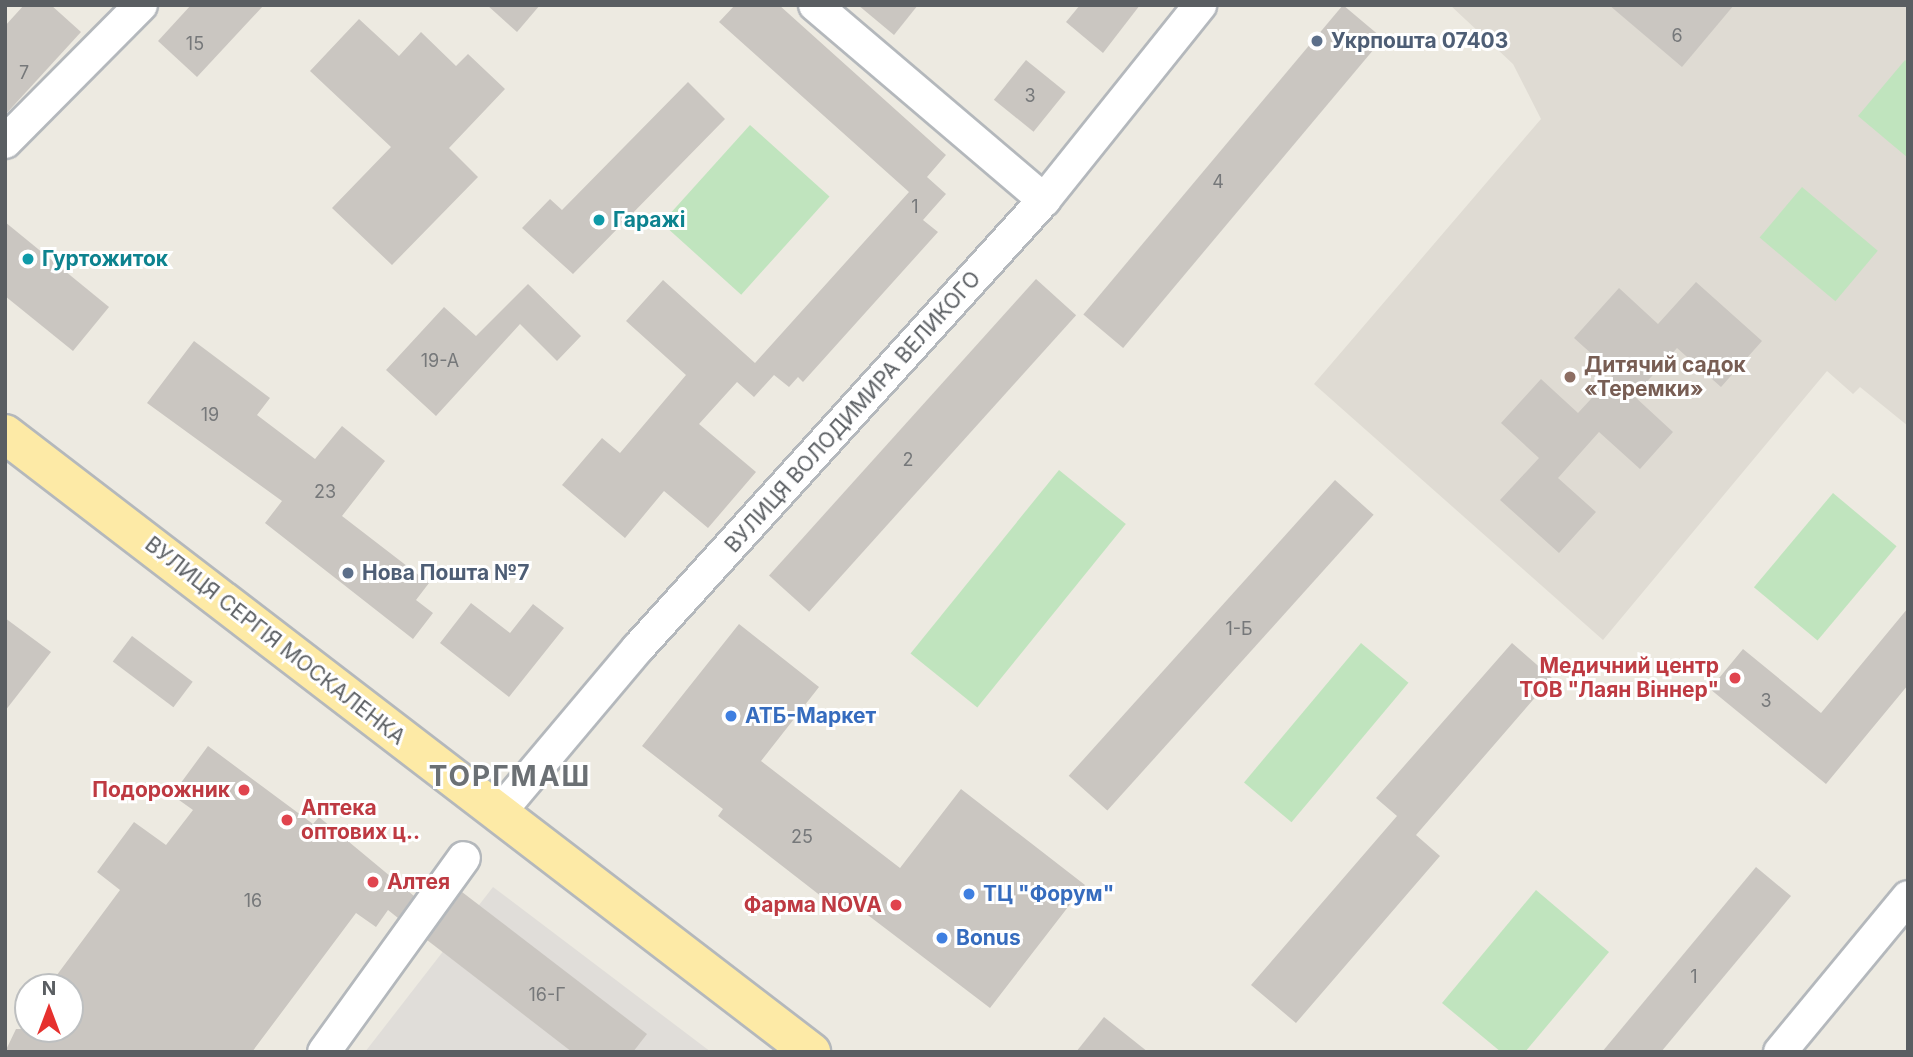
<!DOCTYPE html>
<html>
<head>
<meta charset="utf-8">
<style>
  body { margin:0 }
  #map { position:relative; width:1913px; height:1057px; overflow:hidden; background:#edeae1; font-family:Inter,sans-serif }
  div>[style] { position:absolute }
  .industrial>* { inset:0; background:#e0ddd9 }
  .education>* { inset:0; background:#dfdbd3 }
  .green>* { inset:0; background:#c0e4be; transform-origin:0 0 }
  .building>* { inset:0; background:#cac6c1; transform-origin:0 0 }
  .roads { filter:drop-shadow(2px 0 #b4b8bc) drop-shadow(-2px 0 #b4b8bc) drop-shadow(0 2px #b4b8bc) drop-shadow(0 -2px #b4b8bc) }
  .minor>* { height:32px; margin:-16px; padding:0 16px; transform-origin:16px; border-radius:16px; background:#fff }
  .major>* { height:38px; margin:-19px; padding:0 19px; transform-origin:19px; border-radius:19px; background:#fdeaa6 }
  .dots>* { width:19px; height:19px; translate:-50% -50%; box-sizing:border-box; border:4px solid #fff; border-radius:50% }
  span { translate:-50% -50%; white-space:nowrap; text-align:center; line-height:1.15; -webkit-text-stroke:6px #fff; paint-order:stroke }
  .number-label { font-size:18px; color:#76787a }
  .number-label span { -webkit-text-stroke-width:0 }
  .service-label { font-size:21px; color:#4e5e75; font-weight:700 }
  .left { translate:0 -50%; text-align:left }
  .culture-label { font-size:21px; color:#0d838f; font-weight:700 }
  .education-label { font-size:21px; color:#785e54; font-weight:700 }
  .street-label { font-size:21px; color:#5a5e62 }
  .health-label { font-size:21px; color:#be3a42; font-weight:700 }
  .right { translate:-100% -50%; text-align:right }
  .shop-label { font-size:21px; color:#366cbe; font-weight:700 }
  .district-label { font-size:28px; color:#6b7074; font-weight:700; letter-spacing:2px }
  .frame { position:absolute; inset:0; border:7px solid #5a5e62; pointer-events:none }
  .north { position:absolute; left:14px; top:973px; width:70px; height:70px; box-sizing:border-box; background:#fff; border:2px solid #bdbfc0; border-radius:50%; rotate:0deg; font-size:19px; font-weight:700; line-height:28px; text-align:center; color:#5a5e62 }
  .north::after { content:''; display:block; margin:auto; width:24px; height:32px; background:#e6312e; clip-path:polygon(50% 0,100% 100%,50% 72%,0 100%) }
</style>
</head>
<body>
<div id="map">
  <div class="industrial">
    <i style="clip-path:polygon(493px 887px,711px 1052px,365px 1052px)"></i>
  </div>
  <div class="education">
    <i style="clip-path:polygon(1450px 5px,1908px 5px,1908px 426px,1860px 387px,1853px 394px,1827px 371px,1603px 640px,1314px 384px,1541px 119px,1513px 64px)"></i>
  </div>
  <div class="green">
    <i style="clip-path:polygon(1905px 60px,1908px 62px,1908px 158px,1858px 116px)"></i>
    <i style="left:750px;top:125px;width:107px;height:132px;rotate:42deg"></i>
    <i style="left:1802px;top:187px;width:99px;height:66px;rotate:40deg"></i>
    <i style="left:1059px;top:470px;width:86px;height:236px;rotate:39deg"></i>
    <i style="left:1833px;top:493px;width:83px;height:123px;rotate:40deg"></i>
    <i style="left:1361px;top:643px;width:62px;height:182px;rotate:40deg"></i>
    <i style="clip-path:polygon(1536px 890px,1609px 952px,1525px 1052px,1501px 1052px,1442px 1003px)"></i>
  </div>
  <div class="building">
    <i style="clip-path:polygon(24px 5px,51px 5px,81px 32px,5px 115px,5px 26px)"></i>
    <i style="clip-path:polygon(191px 5px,264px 5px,197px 77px,158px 41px)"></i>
    <i style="clip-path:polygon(487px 5px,540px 5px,517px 32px)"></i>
    <i style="clip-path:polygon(735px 5px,779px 5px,946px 155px,927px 177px,946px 194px,923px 220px,938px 232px,803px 382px,798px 377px,789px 387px,774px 375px,754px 397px,737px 382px,699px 424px,756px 472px,708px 528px,664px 491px,625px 538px,562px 485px,602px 438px,620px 453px,686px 375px,626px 321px,663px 280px,755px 363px,909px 192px,719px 22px)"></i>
    <i style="clip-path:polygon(858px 5px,918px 5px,894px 35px)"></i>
    <i style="clip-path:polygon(1080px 5px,1140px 5px,1103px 53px,1066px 22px)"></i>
    <i style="left:1343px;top:5px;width:52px;height:404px;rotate:40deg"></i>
    <i style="clip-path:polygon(1609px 5px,1734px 5px,1682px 67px)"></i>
    <i style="clip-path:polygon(359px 19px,399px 56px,421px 32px,456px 66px,468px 54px,505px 89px,449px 148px,478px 177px,392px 265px,332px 208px,391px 147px,310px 71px)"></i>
    <i style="left:1026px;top:60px;width:51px;height:51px;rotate:39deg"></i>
    <i style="clip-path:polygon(688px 82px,725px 119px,573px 274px,522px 228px,550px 199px,562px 210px)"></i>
    <i style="clip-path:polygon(5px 222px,109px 307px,73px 351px,5px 296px)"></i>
    <i style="left:1036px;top:279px;width:54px;height:399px;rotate:42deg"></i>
    <i style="clip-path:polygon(1696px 282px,1762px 341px,1721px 387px,1677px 348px,1634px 396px,1673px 432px,1640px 469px,1599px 432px,1558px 478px,1596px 512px,1559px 553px,1500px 500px,1539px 458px,1501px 423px,1541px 379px,1578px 413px,1614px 374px,1574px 338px,1619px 288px,1658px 324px)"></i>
    <i style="clip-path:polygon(528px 284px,581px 336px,557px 361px,520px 324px,436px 416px,386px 370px,444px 307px,476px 336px)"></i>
    <i style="clip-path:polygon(194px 341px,270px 398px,257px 415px,315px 459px,342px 426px,385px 461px,342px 516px,429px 583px,416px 600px,433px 613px,413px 639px,265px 523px,282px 501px,147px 403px)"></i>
    <i style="left:1335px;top:480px;width:52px;height:398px;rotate:42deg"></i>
    <i style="clip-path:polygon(471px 603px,510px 633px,533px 604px,564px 628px,509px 697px,440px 643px)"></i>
    <i style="clip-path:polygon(1908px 608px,1908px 685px,1826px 784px,1710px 689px,1743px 649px,1821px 713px)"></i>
    <i style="clip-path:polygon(5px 618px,51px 652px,5px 711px)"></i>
    <i style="clip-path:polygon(739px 624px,819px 687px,761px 761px,900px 868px,961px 789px,1085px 885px,990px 1008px,852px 903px,844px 914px,718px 816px,723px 809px,642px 746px)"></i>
    <i style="left:132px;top:636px;width:76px;height:32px;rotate:37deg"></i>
    <i style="clip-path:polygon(1512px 643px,1552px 678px,1416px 835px,1440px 856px,1296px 1023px,1251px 985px,1397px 816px,1376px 798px)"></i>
    <i style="clip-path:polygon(208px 746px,313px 824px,319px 817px,414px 896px,398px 918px,388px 910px,376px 927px,356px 913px,252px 1052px,5px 1052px,16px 1029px,70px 1029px,70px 987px,48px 987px,120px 890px,97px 872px,134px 822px,166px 845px,193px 810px,172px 795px)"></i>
    <i style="clip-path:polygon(1756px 867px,1791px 896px,1661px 1052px,1602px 1052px)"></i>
    <i style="clip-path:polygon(462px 892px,647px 1034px,633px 1052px,572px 1052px,427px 940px)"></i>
    <i style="clip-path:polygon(1104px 1017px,1148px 1052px,1076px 1052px)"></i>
  </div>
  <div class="roads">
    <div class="minor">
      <i style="left:815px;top:5px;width:301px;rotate:40.4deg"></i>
      <i style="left:5px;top:142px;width:193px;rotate:-45.2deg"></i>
      <i style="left:499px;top:813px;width:216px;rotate:-49.9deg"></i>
      <i style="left:638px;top:648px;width:605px;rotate:-47.82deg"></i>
      <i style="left:1044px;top:200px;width:250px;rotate:-51.3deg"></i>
      <i style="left:324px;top:1052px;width:239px;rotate:-54.2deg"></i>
      <i style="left:1780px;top:1052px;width:201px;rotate:-50.4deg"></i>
    </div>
    <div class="major">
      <i style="left:5px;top:434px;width:1016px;rotate:37.48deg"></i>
    </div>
  </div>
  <div class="dots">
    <i style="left:1317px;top:41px;background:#5c6f8a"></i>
    <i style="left:599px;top:220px;background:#0f9aa8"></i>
    <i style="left:28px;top:259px;background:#0f9aa8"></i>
    <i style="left:1570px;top:377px;background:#8d6e63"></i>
    <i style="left:348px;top:573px;background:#5c6f8a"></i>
    <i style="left:1735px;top:678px;background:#e0444e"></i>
    <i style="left:731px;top:716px;background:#3f7fe0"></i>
    <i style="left:244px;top:790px;background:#e0444e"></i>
    <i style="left:287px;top:820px;background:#e0444e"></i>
    <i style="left:373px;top:882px;background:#e0444e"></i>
    <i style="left:969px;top:894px;background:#3f7fe0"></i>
    <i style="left:896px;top:905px;background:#e0444e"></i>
    <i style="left:942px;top:938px;background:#3f7fe0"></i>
  </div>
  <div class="number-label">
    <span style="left:1677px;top:36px">6</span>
    <span style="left:195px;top:44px">15</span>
    <span style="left:24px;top:73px">7</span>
    <span style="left:1030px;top:96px">3</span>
    <span style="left:1218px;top:182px">4</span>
    <span style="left:915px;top:207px">1</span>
    <span style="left:440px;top:361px">19-А</span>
    <span style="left:210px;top:415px">19</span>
    <span style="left:908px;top:460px">2</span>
    <span style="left:325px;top:492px">23</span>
    <span style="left:1239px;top:629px">1-Б</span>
    <span style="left:1766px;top:701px">3</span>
    <span style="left:802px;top:837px">25</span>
    <span style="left:253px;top:901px">16</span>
    <span style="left:1694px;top:977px">1</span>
    <span style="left:547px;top:995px">16-Г</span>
  </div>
  <div class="service-label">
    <span class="left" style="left:1331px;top:41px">Укрпошта 07403</span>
    <span class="left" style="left:362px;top:573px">Нова Пошта №7</span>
  </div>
  <div class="culture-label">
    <span class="left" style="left:613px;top:220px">Гаражі</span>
    <span class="left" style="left:42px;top:259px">Гуртожиток</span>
  </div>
  <div class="education-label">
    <span class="left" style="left:1584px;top:377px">Дитячий садок<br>«Теремки»</span>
  </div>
  <div class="street-label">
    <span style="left:853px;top:412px;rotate:-48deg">ВУЛИЦЯ ВОЛОДИМИРА ВЕЛИКОГО</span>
    <span style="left:275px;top:641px;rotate:38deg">ВУЛИЦЯ СЕРГІЯ МОСКАЛЕНКА</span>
  </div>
  <div class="health-label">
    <span class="right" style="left:1719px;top:678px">Медичний центр<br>ТОВ "Лаян Віннер"</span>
    <span class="right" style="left:230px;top:790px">Подорожник</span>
    <span class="left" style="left:301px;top:820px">Аптека<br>оптових ц‥</span>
    <span class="left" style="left:387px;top:882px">Алтея</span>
    <span class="right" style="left:882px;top:905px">Фарма NOVA</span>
  </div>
  <div class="shop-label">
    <span class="left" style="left:745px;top:716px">АТБ-Маркет</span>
    <span class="left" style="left:983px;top:894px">ТЦ "Форум"</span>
    <span class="left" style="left:956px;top:938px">Bonus</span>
  </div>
  <div class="district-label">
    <span style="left:510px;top:776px">ТОРГМАШ</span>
  </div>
  <div class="frame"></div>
  <div class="north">N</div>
</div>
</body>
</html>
